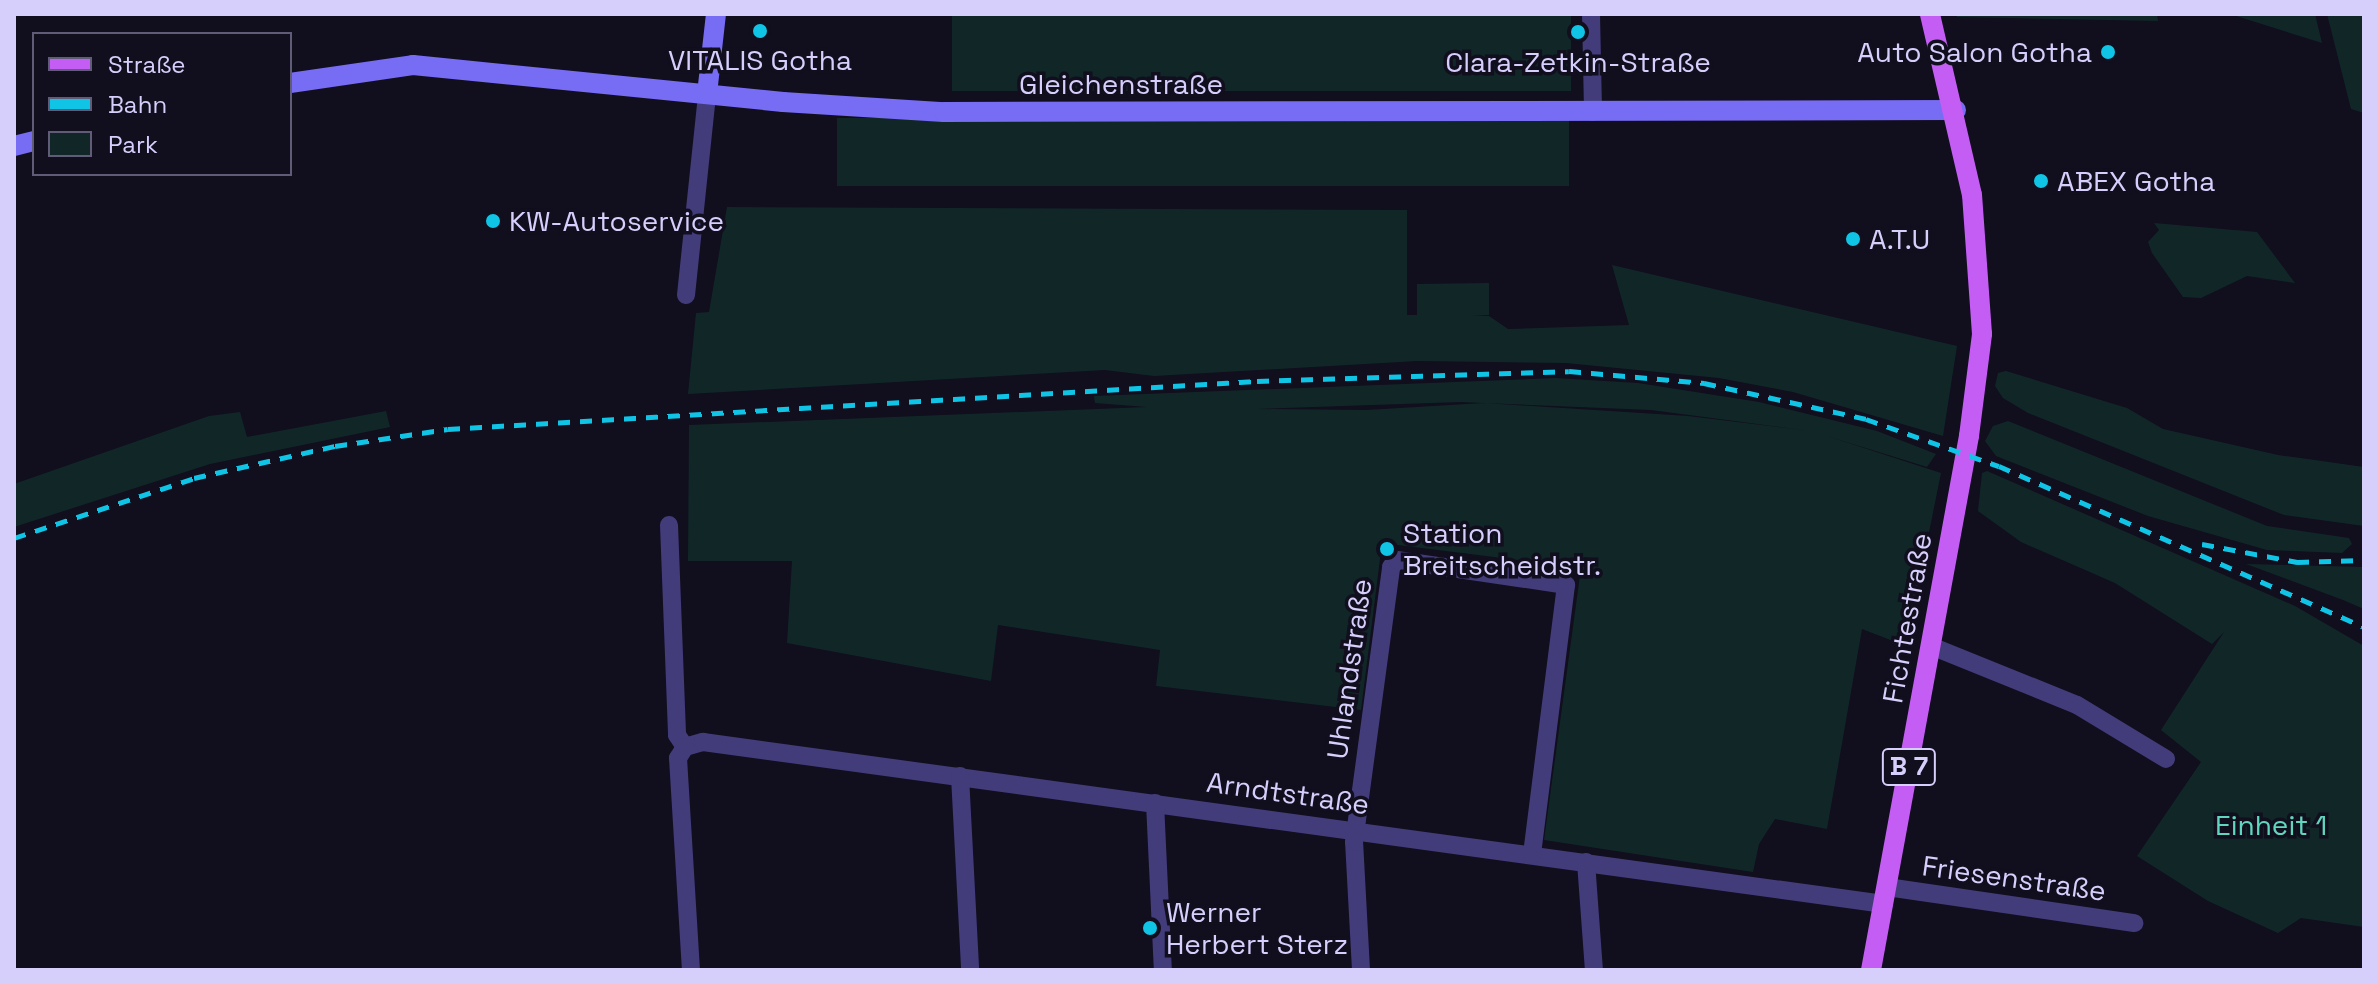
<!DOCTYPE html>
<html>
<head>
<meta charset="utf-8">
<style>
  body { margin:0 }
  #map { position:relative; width:2378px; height:984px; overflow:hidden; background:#110e1e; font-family:"Space Grotesk",sans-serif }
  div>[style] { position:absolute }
  .green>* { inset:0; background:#112727; transform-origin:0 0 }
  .street>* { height:18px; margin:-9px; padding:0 9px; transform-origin:9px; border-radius:9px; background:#423c7a }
  .secondary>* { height:20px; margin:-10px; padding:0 10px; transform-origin:10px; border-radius:10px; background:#776cf4 }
  .primary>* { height:20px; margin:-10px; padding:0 10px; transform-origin:10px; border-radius:10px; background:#c45df3 }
  .rail>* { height:5px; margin-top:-2.5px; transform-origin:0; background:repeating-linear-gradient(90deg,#10c4e5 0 12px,transparent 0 22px) }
  .dots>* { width:22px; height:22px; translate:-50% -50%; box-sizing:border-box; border:4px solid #110e1e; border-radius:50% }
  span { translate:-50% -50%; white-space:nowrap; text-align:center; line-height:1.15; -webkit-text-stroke:7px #110e1e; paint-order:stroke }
  .shield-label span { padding:2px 6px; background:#110e1e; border:2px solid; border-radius:6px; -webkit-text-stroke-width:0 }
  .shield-label { font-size:26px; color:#d6cefb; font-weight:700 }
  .poi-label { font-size:28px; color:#d6cefb }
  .right { translate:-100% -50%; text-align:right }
  .left { translate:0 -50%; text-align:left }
  .street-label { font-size:28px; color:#d6cefb }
  .park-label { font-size:28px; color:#60d5bf }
  .frame { position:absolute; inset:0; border:16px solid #d6cefb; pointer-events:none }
  .legend { position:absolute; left:32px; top:32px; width:260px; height:144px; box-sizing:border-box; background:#110e1e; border:2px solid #605b76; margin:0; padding:10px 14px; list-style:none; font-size:24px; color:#d6cefb }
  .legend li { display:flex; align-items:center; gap:16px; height:40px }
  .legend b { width:40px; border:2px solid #605b76 }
</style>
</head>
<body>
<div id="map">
  <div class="green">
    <i style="left:952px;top:14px;width:619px;height:77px"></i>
    <i style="clip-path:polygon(1956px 14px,2157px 14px,2158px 21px,1957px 17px)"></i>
    <i style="clip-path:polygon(2230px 14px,2315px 14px,2322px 43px)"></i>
    <i style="clip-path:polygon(2327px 14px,2364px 14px,2364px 113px,2351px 109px)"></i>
    <i style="left:837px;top:118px;width:732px;height:68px"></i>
    <i style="clip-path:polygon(727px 207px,1407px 210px,1407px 315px,1417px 315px,1417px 284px,1489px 283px,1489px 315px,1472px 316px,1489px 316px,1508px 329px,1629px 325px,1612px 265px,1957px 346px,1943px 436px,1793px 392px,1719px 378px,1566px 363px,1417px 361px,1154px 376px,1105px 370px,688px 394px,696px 313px,709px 312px)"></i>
    <i style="clip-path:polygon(2154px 223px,2257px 232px,2295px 283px,2247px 276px,2201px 298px,2183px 297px,2152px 253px,2148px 242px,2159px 230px)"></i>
    <i style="clip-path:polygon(2006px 371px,2127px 408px,2163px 429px,2278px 455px,2364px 467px,2364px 526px,2284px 515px,2028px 413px,2003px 398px,1995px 386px,1998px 373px)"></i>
    <i style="clip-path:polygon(evenodd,1555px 378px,1638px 383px,1759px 402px,1877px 431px,1936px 454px,1927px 467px,1827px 436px,1941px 473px,1906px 646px,1862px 629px,1827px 829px,1775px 819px,1759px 844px,1753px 872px,1544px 840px,1581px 568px,1382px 543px,1361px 710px,1156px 686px,1160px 650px,998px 625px,991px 681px,787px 643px,792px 561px,688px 561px,689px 425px,1147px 407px,1095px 403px,1094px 396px,1555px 378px,1460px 402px,1651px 410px,1810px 431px,1688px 416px,1484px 403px,1366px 410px,1257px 409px,1460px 402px)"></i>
    <i style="clip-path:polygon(386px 411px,390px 427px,210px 464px,14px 527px,14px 484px,209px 416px,240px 412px,247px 437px)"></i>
    <i style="clip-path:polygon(2008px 421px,2267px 526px,2349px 538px,2352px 544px,2342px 553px,2267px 550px,2148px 516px,1996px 456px,1985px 441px,1993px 426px)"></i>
    <i style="clip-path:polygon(1987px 471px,2295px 606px,2364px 646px,2364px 927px,2301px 918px,2278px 933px,2208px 901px,2137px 856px,2201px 762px,2161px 730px,2224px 632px,2212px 644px,2115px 583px,2021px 542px,1978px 511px,1982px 473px)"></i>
    <i style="clip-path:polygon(2246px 564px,2364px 567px,2364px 609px,2343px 600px)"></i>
  </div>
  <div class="street">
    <i style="left:1591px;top:14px;width:98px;rotate:88.8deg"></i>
    <i style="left:686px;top:295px;width:202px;rotate:-84deg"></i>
    <i style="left:669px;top:525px;width:210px;rotate:87.8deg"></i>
    <i style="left:677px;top:735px;width:14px;rotate:56deg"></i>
    <i style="left:1931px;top:646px;width:157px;rotate:22deg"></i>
    <i style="left:2077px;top:705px;width:104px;rotate:31.2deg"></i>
    <i style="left:685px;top:747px;width:19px;rotate:-16deg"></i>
    <i style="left:703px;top:742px;width:1192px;rotate:7.81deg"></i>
    <i style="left:685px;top:747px;width:13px;rotate:122deg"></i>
    <i style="left:678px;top:758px;width:212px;rotate:86.5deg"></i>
    <i style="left:960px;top:776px;width:194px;rotate:87deg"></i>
    <i style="left:1155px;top:803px;width:167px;rotate:87.3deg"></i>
    <i style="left:1586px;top:862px;width:108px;rotate:85.8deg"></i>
    <i style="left:1887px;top:887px;width:250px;rotate:8.3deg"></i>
    <i style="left:1361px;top:970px;width:128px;rotate:-93.1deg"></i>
    <i style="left:1354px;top:842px;width:277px;rotate:-82.3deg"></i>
    <i style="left:1391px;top:567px;width:9px;rotate:-49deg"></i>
    <i style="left:1397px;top:560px;width:171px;rotate:8.4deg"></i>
    <i style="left:1566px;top:585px;width:272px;rotate:97.2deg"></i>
  </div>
  <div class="secondary">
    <i style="left:290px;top:83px;width:124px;rotate:-8.3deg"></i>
    <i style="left:413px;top:65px;width:372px;rotate:5.7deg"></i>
    <i style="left:783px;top:102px;width:161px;rotate:3.6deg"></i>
    <i style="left:944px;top:112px;width:1012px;rotate:-0.11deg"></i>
    <i style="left:707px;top:94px;width:81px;rotate:-83.6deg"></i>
    <i style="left:14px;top:146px;width:21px;rotate:-14deg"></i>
  </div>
  <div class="primary">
    <i style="left:1871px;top:970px;width:543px;rotate:-79.6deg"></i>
    <i style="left:1969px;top:436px;width:103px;rotate:-82.7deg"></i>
    <i style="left:1982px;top:334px;width:139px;rotate:-94.1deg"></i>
    <i style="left:1972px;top:195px;width:186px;rotate:-103.1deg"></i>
  </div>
  <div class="rail">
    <i style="left:14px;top:538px;width:190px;rotate:-18.4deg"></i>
    <i style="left:194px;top:478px;width:145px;rotate:-12.8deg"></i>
    <i style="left:335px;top:446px;width:114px;rotate:-8.6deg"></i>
    <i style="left:448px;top:429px;width:810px;rotate:-3.4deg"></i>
    <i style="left:1257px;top:381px;width:312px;rotate:-1.8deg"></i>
    <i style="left:1569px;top:371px;width:136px;rotate:5.1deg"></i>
    <i style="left:1704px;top:383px;width:166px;rotate:12.5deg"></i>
    <i style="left:1866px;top:419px;width:141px;rotate:19.5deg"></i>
    <i style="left:1999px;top:466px;width:399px;rotate:23.8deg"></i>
    <i style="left:2202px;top:544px;width:97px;rotate:10.7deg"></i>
    <i style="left:2297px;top:562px;width:67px;rotate:-1.7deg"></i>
  </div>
  <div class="dots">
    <i style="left:760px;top:31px;background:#10c4e5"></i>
    <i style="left:1578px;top:32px;background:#10c4e5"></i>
    <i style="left:2108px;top:52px;background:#10c4e5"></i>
    <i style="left:2041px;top:181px;background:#10c4e5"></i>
    <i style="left:493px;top:221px;background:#10c4e5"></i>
    <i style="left:1853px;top:239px;background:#10c4e5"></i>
    <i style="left:1387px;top:549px;background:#10c4e5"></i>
    <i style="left:1150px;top:928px;background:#10c4e5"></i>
  </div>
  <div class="shield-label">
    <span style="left:1909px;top:767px">B 7</span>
  </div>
  <div class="poi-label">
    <span class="right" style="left:2092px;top:52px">Auto Salon Gotha</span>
    <span style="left:760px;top:60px">VITALIS Gotha</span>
    <span style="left:1578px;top:62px">Clara-Zetkin-Straße</span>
    <span class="left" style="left:2057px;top:181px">ABEX Gotha</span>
    <span class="left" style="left:509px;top:221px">KW-Autoservice</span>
    <span class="left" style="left:1869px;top:239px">A.T.U</span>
    <span class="left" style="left:1403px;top:549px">Station<br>Breitscheidstr.</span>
    <span class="left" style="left:1166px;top:928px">Werner<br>Herbert Sterz</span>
  </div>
  <div class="street-label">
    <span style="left:1121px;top:84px">Gleichenstraße</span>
    <span style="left:1907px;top:618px;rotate:-80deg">Fichtestraße</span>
    <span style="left:1349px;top:669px;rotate:-82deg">Uhlandstraße</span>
    <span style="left:1288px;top:793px;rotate:8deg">Arndtstraße</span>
    <span style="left:2014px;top:878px;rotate:8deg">Friesenstraße</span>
  </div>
  <div class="park-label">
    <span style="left:2271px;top:825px">Einheit 1</span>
  </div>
  <div class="frame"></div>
  <ul class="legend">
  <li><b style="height:10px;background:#c45df3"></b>Straße</li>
  <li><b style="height:10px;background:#10c4e5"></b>Bahn</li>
  <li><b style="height:22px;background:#112727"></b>Park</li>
  </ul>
</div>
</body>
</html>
